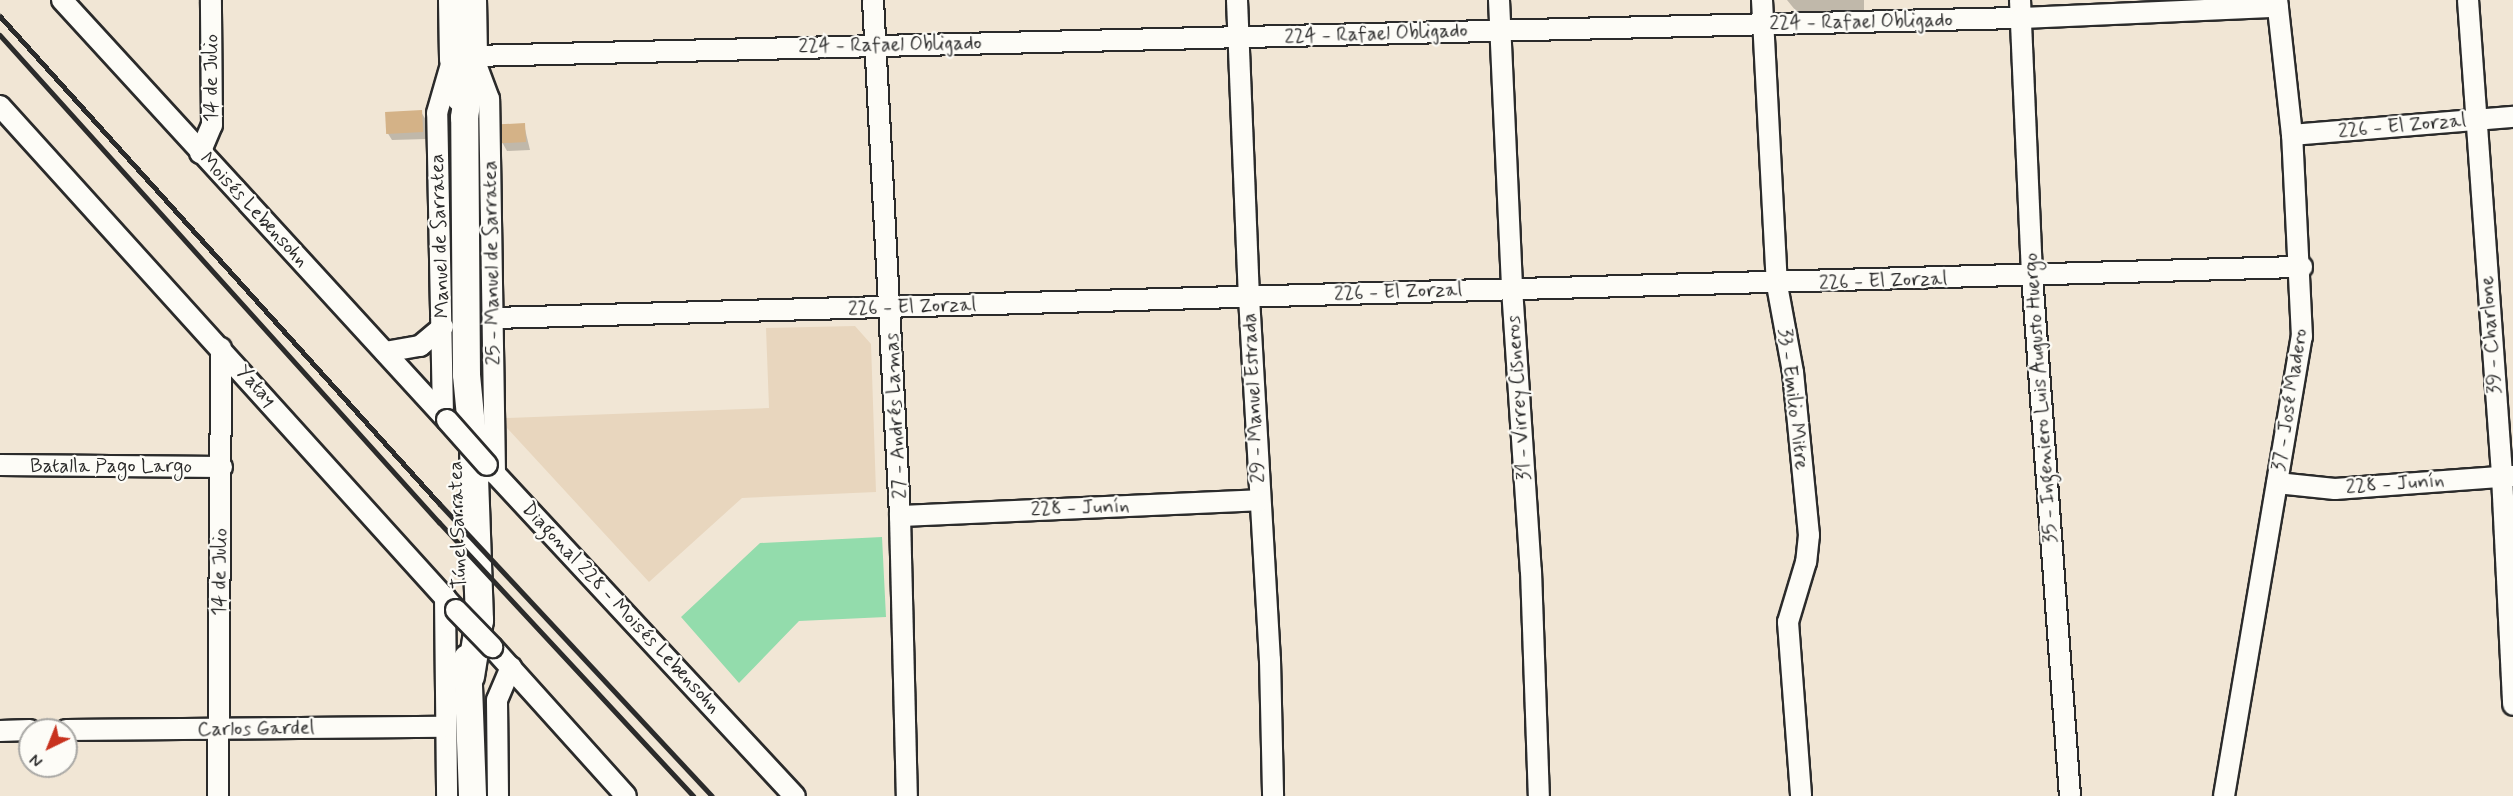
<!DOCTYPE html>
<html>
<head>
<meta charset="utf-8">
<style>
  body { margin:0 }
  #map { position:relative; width:2513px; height:796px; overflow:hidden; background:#f1e6d5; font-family:Mynerve,sans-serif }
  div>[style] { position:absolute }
  .built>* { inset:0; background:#e8d6be }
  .green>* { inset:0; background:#93dcac }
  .shadow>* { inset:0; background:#0003 }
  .building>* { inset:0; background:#d4b287; transform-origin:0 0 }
  .roads { filter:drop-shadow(2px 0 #2b2b2b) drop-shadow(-2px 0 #2b2b2b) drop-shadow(0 2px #2b2b2b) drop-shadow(0 -2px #2b2b2b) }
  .street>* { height:20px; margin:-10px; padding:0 10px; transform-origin:10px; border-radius:10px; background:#fdfcf7 }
  .secondary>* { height:27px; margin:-13.5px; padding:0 13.5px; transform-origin:13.5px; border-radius:13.5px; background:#fdfcf7 }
  .rail>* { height:4.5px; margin:-2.25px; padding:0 2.25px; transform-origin:2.25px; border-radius:2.25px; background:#2b2b2b }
  .bridges { filter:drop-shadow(2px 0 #2b2b2b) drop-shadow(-2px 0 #2b2b2b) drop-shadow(0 2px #2b2b2b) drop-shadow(0 -2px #2b2b2b) }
  .street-bridge>* { height:20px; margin:-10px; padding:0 10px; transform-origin:10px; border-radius:10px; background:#fdfcf7 }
  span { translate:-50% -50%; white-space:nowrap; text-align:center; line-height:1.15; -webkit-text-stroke:4.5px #fdfcf7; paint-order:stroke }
  .street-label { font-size:20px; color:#2b2b2b }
  .north { position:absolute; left:18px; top:718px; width:60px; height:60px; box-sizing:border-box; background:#fdfcf7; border:2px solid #a9a8a5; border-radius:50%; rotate:223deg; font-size:16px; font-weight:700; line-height:24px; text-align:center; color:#2b2b2b }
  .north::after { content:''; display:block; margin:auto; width:21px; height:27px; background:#c8321e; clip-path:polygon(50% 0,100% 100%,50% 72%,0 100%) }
</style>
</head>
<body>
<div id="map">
  <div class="built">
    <i style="clip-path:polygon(855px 326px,871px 344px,876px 492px,742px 498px,649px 582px,507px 428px,506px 418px,769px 408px,766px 328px)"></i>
  </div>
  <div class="green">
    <i style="clip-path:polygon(882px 537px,886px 617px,799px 621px,739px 683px,681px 617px,760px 543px)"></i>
  </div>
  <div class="shadow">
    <i style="clip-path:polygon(1787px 0,1864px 0,1864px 11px,1800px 16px)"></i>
    <i style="clip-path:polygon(421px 112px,426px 120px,427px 139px,392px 140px,387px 132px)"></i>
    <i style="clip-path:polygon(524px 125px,530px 150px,507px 151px,502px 142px)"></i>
  </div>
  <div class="building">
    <i style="left:422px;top:110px;width:22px;height:37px;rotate:87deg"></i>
    <i style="left:525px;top:123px;width:19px;height:25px;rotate:87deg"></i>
  </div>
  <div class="roads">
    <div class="street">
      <i style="left:62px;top:0;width:570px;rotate:47.49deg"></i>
      <i style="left:873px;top:0;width:517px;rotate:87deg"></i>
      <i style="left:900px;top:516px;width:280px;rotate:88.6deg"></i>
      <i style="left:1237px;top:0;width:297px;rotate:87.7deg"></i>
      <i style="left:1249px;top:297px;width:364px;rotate:86.7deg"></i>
      <i style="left:1270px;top:660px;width:136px;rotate:88.7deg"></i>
      <i style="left:1499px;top:0;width:288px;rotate:87.4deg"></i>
      <i style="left:1512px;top:288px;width:284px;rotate:86.2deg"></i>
      <i style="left:1531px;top:571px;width:225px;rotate:88deg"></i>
      <i style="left:1762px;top:0;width:285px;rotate:87deg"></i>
      <i style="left:1777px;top:285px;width:88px;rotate:79.6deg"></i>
      <i style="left:1793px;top:372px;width:164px;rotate:84.4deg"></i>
      <i style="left:1809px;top:535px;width:27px;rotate:96deg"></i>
      <i style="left:1806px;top:562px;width:63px;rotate:106.7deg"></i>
      <i style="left:1788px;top:622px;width:174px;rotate:85.7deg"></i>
      <i style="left:2020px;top:0;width:275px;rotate:87.5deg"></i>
      <i style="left:2032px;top:275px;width:522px;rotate:85.83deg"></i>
      <i style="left:2468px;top:0;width:477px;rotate:85.9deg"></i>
      <i style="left:2502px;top:476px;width:229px;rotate:87.2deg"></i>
      <i style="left:0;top:106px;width:680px;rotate:47.86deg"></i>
      <i style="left:2292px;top:135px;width:222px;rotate:-4.7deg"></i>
      <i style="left:200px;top:153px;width:30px;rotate:-67deg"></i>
      <i style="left:212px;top:125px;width:125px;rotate:-90.5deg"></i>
      <i style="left:494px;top:318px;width:1809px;rotate:-1.62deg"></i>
      <i style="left:385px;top:352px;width:36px;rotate:-10deg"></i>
      <i style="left:420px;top:346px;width:30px;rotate:-40deg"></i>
      <i style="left:443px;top:415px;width:302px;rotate:-91.1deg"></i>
      <i style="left:437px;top:113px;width:54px;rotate:-73.9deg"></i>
      <i style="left:0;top:465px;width:222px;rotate:0.5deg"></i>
      <i style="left:487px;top:465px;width:452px;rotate:47.1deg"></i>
      <i style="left:495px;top:474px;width:375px;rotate:-90.9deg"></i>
      <i style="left:489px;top:99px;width:46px;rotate:-110.4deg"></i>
      <i style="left:473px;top:56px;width:1548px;rotate:-1.41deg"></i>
      <i style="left:2021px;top:18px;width:257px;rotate:-2.5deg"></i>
      <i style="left:2277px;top:483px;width:58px;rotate:5.9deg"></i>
      <i style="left:2335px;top:489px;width:178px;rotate:-4.2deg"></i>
      <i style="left:900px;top:516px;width:360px;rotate:-2.5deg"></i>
      <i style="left:445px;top:597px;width:199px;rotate:89.4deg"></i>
      <i style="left:492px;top:647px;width:200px;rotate:48deg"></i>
      <i style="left:66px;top:730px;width:379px;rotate:-0.5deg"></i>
      <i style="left:0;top:731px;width:30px;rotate:-2deg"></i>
      <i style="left:218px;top:796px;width:448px;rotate:-89.6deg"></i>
      <i style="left:498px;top:796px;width:96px;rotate:-90.6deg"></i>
      <i style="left:497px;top:700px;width:36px;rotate:-67deg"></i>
      <i style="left:2224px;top:796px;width:466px;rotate:-80.4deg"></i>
      <i style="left:2302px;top:337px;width:202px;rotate:-92.8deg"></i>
      <i style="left:2292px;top:135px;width:136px;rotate:-96.3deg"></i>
    </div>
    <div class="secondary">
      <i style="left:452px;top:0;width:58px;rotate:89deg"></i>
      <i style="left:453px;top:58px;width:40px;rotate:80deg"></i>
      <i style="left:467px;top:658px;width:138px;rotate:87.9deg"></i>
      <i style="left:470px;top:676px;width:57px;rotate:-80.9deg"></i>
      <i style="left:479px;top:620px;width:174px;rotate:-92deg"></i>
      <i style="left:473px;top:446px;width:72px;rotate:-95.6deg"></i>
      <i style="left:466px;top:374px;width:257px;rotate:-90.4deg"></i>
      <i style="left:464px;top:117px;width:62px;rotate:-81.6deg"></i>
      <i style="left:473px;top:56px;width:56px;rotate:-91deg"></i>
    </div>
  </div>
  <div class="rail">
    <i style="left:0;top:16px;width:656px;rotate:47.97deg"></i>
    <i style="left:439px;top:503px;width:400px;rotate:47deg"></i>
    <i style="left:0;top:35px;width:656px;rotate:47.97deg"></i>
    <i style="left:439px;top:522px;width:374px;rotate:47.1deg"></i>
  </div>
  <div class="bridges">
    <div class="street-bridge">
      <i style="left:447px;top:420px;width:60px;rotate:48.4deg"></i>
      <i style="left:456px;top:610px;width:52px;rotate:45.8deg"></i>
    </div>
  </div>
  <div class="street-label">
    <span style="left:1861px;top:22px;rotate:-1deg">224 - Rafael Obligado</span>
    <span style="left:1376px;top:34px;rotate:-2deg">224 - Rafael Obligado</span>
    <span style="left:890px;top:45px;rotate:-1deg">224 - Rafael Obligado</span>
    <span style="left:211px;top:78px;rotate:-90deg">14 de Julio</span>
    <span style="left:2402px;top:126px;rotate:-5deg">226 - El Zorzal</span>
    <span style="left:254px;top:210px;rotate:47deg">Moisés Lebensohn</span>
    <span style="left:440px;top:236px;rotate:-92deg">Manuel de Sarratea</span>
    <span style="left:492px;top:263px;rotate:-91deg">25 - Manuel de Sarratea</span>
    <span style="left:1883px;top:281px;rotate:-2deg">226 - El Zorzal</span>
    <span style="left:1398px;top:292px;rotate:-2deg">226 - El Zorzal</span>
    <span style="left:912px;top:307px;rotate:-2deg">226 - El Zorzal</span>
    <span style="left:2491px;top:335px;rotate:-94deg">39 - Charlone</span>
    <span style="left:256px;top:386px;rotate:48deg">Yatay</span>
    <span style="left:1254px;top:398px;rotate:-93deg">29 - Manuel Estrada</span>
    <span style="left:1519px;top:398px;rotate:-94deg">31 - Virrey Cisneros</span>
    <span style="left:2041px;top:398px;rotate:-94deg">35 - Ingeniero Luis Augusto Huergo</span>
    <span style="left:1793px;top:399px;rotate:83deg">33 - Emilio Mitre</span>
    <span style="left:2290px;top:400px;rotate:-81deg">37 - José Madero</span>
    <span style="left:896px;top:416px;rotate:-93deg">27 - Andrés Lamas</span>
    <span style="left:111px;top:466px">Batalla Pago Largo</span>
    <span style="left:2395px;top:484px;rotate:-4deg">228 - Junín</span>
    <span style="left:1080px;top:508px;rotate:-2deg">228 - Junín</span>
    <span style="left:458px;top:525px;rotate:-92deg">Túnel Sarratea</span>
    <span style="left:220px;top:572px;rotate:-89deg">14 de Julio</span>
    <span style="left:621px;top:608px;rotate:47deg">Diagonal 228 - Moisés Lebensohn</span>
    <span style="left:256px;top:729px;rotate:-1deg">Carlos Gardel</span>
  </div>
  <div class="north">N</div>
</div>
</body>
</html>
